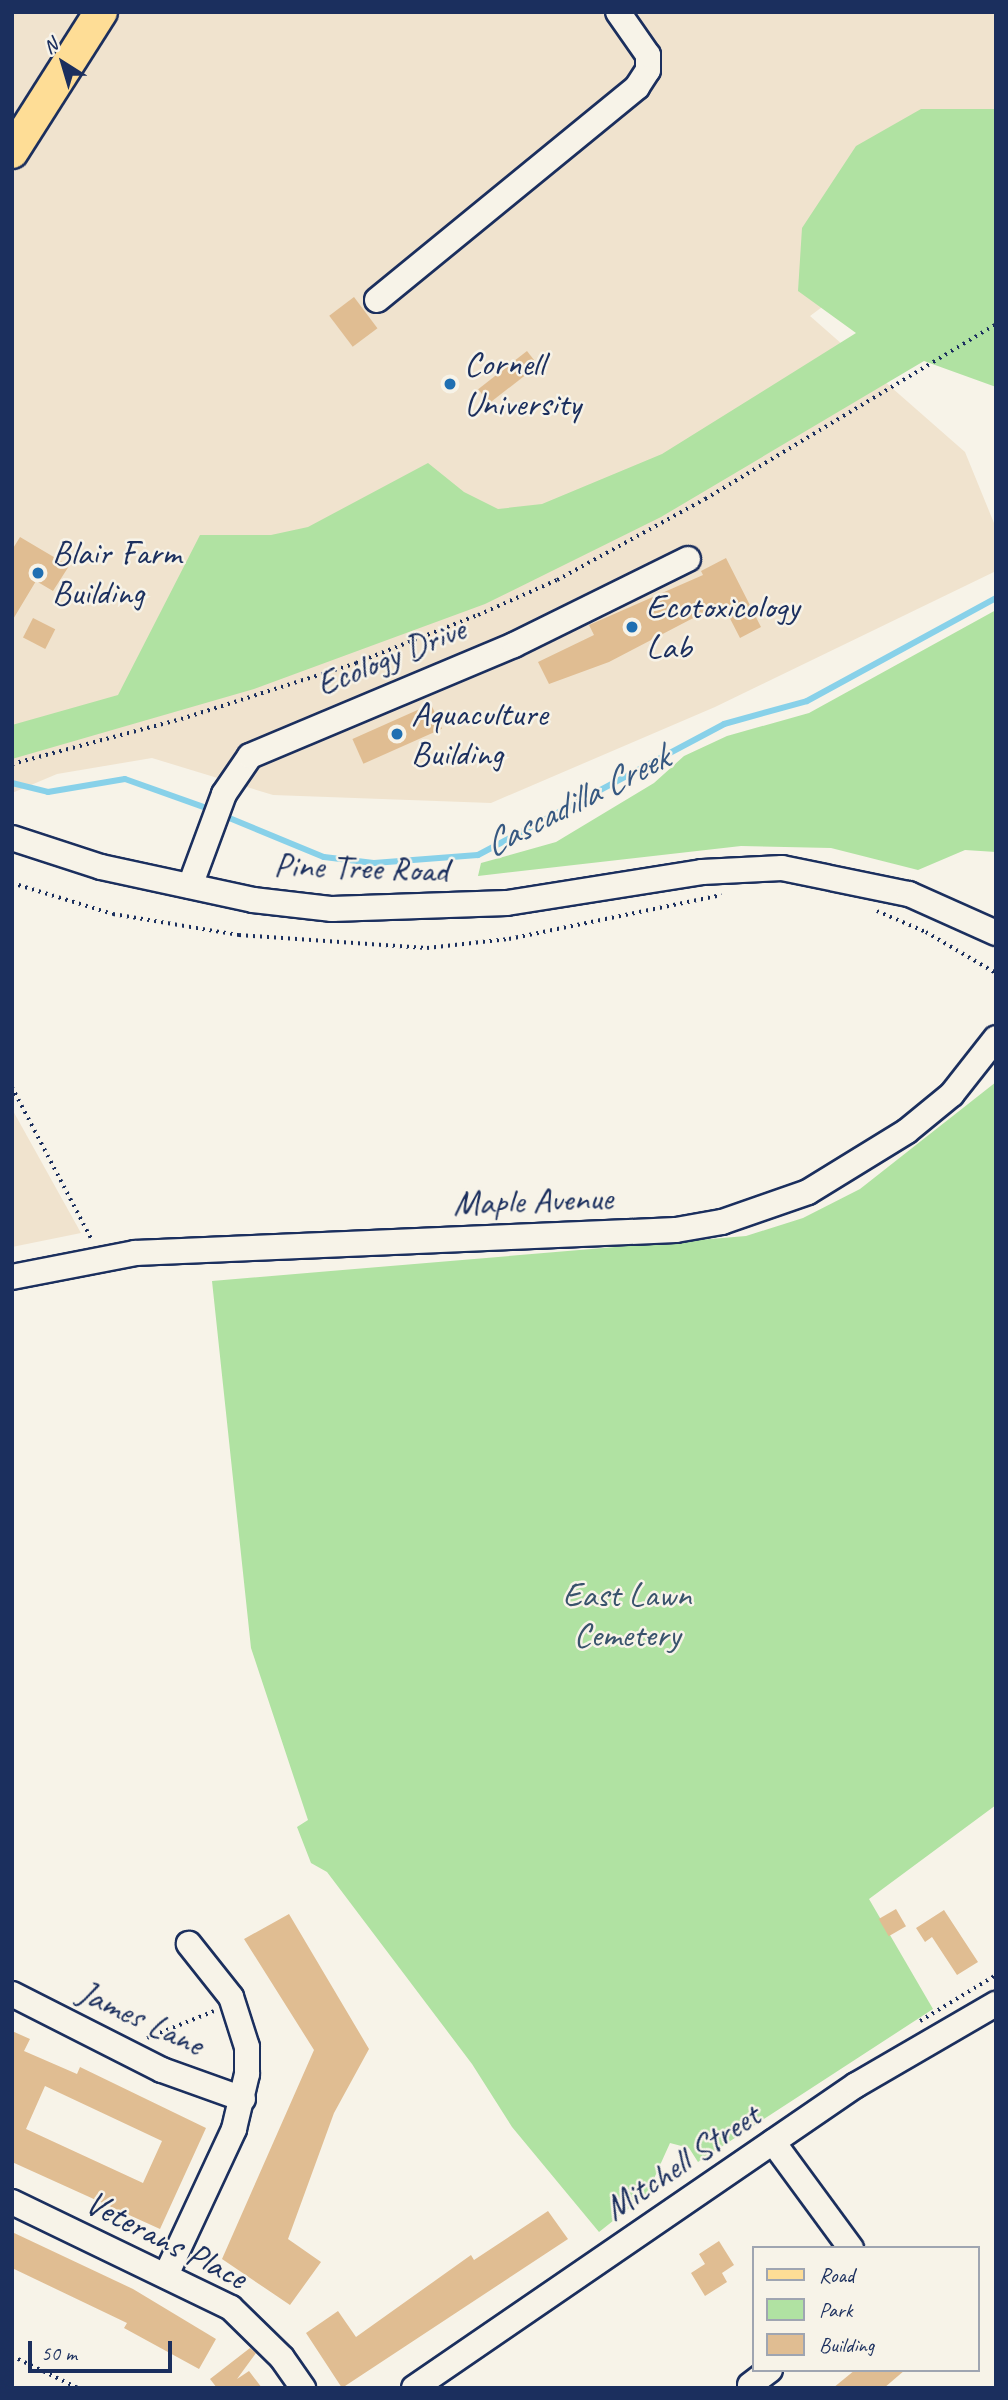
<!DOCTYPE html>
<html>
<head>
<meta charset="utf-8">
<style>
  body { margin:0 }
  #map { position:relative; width:1008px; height:2400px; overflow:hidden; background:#f7f3e8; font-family:Caveat,sans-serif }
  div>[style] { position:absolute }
  .built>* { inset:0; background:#f0e3ce }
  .green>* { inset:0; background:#b0e2a2 }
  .stream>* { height:6px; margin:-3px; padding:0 3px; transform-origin:3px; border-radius:3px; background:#88d1e9 }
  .building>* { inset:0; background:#e0bd92; transform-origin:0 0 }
  .path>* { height:3.5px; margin-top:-1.75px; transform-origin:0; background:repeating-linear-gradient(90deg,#1b2f5e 0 2px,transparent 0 7px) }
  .roads { filter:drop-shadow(2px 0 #1b2f5e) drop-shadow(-2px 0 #1b2f5e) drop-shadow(0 2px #1b2f5e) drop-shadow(0 -2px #1b2f5e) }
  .minor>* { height:24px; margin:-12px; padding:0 12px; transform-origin:12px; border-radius:12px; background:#f7f3e8 }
  .major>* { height:32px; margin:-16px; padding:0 16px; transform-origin:16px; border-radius:16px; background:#fedd96 }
  .dots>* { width:19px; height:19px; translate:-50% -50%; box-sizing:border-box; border:4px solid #f7f3e8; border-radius:50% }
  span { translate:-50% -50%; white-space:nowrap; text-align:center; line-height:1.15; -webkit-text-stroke:5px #f7f3e8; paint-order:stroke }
  .poi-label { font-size:35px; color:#1b2f5e }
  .left { translate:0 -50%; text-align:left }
  .street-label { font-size:35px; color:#1b2f5e }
  .park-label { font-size:35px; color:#39536c }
  .water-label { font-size:37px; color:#365881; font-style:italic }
  .frame { position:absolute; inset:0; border:14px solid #1b2f5e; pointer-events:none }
  .legend { position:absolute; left:752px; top:2246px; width:228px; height:126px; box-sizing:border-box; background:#f7f3e8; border:2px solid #9fa5b1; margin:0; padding:9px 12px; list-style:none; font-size:21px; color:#1b2f5e }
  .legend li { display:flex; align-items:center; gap:14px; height:35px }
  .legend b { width:35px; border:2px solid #9fa5b1 }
  .north { position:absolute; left:28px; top:28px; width:70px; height:70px; -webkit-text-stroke:5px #f7f3e8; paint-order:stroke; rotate:323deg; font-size:19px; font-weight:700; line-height:28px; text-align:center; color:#1b2f5e }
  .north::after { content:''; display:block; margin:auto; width:24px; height:32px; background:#1b2f5e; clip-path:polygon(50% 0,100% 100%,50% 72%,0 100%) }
  .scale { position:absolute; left:28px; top:2341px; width:144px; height:32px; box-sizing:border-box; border:4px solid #1b2f5e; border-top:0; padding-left:9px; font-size:21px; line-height:24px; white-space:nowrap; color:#1b2f5e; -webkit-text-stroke:5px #f7f3e8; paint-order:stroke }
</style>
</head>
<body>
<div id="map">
  <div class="built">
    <i style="clip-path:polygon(12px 12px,996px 12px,996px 178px,810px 316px,965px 452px,996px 528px,996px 571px,715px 707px,491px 803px,273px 795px,152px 758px,57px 774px,12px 793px)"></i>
    <i style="clip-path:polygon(12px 1109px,81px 1233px,12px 1247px)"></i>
  </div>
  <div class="green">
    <i style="clip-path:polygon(921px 109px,996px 109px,996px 387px,924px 361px,661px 517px,485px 604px,254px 689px,12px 759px,12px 725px,118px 695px,200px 535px,271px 535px,308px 527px,428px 463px,464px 492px,498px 509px,542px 504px,662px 454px,856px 333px,798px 291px,802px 228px,856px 146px)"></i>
    <i style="clip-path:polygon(996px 610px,996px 852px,965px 850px,918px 870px,831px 848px,741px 846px,478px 876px,481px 863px,556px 842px,654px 783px,684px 756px,727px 736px,809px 713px)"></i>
    <i style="clip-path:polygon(996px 1082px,996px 1805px,869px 1899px,933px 2009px,698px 2162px,689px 2148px,670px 2143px,647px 2194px,599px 2232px,512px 2127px,472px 2064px,327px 1872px,311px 1863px,297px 1827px,308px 1820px,251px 1648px,212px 1281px,746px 1236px,803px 1218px,860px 1189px)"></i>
  </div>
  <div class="stream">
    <i style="left:12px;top:783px;width:37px;rotate:14deg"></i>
    <i style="left:48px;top:792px;width:78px;rotate:-9.6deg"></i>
    <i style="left:125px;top:779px;width:92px;rotate:19.6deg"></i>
    <i style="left:222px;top:815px;width:110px;rotate:22.4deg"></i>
    <i style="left:324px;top:857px;width:50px;rotate:6.8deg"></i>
    <i style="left:374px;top:863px;width:104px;rotate:-4.4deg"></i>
    <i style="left:478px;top:855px;width:279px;rotate:-28deg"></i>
    <i style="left:724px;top:724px;width:86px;rotate:-15.5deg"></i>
    <i style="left:807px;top:701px;width:215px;rotate:-28.6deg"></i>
  </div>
  <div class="building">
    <i style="left:354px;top:297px;width:39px;height:31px;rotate:53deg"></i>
    <i style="left:527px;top:351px;width:18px;height:62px;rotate:52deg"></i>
    <i style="clip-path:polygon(20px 537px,69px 566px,53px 591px,36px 581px,12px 621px,12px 550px)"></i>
    <i style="clip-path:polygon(726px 558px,761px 627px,740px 638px,722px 603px,609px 662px,549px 684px,538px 662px,594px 635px,589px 625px,703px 575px,701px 571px)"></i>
    <i style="left:33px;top:618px;width:25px;height:22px;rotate:27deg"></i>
    <i style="left:431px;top:704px;width:27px;height:86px;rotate:66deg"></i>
    <i style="left:896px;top:1909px;width:20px;height:20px;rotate:60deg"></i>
    <i style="clip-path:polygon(944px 1910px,978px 1962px,957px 1975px,932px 1937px,925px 1942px,916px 1928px)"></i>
    <i style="clip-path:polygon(289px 1914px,369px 2049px,334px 2113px,288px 2239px,321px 2262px,290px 2305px,222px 2259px,314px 2050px,244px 1939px)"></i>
    <i style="clip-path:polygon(evenodd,12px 2031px,30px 2039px,24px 2051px,77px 2074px,80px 2067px,206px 2128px,160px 2229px,12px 2162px,12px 2031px,45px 2086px,162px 2141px,143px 2183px,26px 2129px,45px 2086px)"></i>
    <i style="clip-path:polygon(548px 2211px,568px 2239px,342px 2388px,306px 2333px,338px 2311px,356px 2337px,471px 2255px,474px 2260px)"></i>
    <i style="clip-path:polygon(12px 2232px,133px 2289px,216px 2339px,199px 2369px,124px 2328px,127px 2323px,12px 2268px)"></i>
    <i style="clip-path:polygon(719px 2241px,734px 2265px,722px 2273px,727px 2282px,705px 2296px,691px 2273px,705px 2264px,699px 2254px)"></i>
    <i style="clip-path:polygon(250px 2348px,256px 2353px,237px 2379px,249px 2371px,262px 2388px,217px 2388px,210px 2379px)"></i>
    <i style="clip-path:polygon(855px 2370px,905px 2370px,884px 2388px,833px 2388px)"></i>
  </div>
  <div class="path">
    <i style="left:12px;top:764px;width:175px;rotate:-14.9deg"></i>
    <i style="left:181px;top:719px;width:184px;rotate:-17.7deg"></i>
    <i style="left:356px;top:663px;width:131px;rotate:-21.5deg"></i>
    <i style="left:478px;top:615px;width:86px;rotate:-23.9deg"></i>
    <i style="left:557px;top:580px;width:169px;rotate:-28.7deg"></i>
    <i style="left:705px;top:499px;width:340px;rotate:-31deg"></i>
    <i style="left:12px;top:883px;width:106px;rotate:17.1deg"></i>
    <i style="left:113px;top:914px;width:128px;rotate:9.5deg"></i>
    <i style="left:239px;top:935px;width:188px;rotate:4deg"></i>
    <i style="left:427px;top:948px;width:82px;rotate:-6.3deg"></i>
    <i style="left:509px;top:939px;width:217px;rotate:-11.7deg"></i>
    <i style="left:877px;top:911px;width:53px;rotate:23.2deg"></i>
    <i style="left:926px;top:932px;width:81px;rotate:30.4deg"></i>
    <i style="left:12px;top:1087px;width:173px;rotate:62.4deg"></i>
    <i style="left:920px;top:2021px;width:89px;rotate:-31.2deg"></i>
    <i style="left:147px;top:2038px;width:72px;rotate:-21.9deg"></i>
    <i style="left:12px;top:2356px;width:73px;rotate:25.9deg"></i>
  </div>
  <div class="roads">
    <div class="minor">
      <i style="left:377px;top:300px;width:336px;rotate:-39.3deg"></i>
      <i style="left:637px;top:87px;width:20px;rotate:-57deg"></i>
      <i style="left:648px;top:70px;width:15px;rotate:-90deg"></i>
      <i style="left:648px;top:55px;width:52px;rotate:-124.9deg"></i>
      <i style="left:12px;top:838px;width:94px;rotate:18deg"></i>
      <i style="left:101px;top:867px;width:156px;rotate:12.2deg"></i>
      <i style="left:253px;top:900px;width:80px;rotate:6.5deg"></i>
      <i style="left:332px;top:909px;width:175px;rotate:-2deg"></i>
      <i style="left:507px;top:903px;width:197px;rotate:-9deg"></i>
      <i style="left:702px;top:872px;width:80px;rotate:-2.9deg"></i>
      <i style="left:782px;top:868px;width:130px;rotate:11.6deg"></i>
      <i style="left:909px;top:894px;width:95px;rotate:24.1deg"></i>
      <i style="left:190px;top:886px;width:98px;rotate:-69.7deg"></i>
      <i style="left:224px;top:794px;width:46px;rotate:-55.6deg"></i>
      <i style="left:250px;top:756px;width:286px;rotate:-22.8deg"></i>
      <i style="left:514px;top:645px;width:194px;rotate:-26.3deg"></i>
      <i style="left:12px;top:1277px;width:125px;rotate:-11deg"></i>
      <i style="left:135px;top:1253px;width:541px;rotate:-2.43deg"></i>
      <i style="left:676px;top:1230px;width:47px;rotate:-9.9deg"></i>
      <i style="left:722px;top:1222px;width:91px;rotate:-19.2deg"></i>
      <i style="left:808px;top:1192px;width:116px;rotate:-31.6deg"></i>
      <i style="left:907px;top:1131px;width:58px;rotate:-39.4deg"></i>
      <i style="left:952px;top:1094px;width:71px;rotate:-51.8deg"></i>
      <i style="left:12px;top:1994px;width:168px;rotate:26.9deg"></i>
      <i style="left:162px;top:2070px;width:86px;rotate:19.7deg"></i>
      <i style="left:773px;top:2142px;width:132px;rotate:53.7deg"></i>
      <i style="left:12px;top:2202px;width:243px;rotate:25.8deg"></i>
      <i style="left:231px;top:2308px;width:71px;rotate:44.4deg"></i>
      <i style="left:282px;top:2358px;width:37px;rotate:55deg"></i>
      <i style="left:167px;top:2273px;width:159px;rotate:-65deg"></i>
      <i style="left:234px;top:2129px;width:57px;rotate:-76.7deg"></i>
      <i style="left:247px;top:2074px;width:27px;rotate:-90deg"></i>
      <i style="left:247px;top:2047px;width:52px;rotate:-107.7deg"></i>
      <i style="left:231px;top:1997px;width:68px;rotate:-128.4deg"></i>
      <i style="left:750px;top:2385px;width:25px;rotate:-37deg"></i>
      <i style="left:414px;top:2388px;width:536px;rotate:-34.43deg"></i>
      <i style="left:856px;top:2085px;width:162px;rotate:-30.1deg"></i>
    </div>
    <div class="major">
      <i style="left:12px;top:152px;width:166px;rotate:-57.6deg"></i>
    </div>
  </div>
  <div class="dots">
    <i style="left:450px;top:384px;background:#1f6fb2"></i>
    <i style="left:38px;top:573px;background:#1f6fb2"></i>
    <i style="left:632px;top:627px;background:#1f6fb2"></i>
    <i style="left:397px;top:734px;background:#1f6fb2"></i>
  </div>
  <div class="poi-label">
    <span class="left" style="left:464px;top:384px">Cornell<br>University</span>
    <span class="left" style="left:52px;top:573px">Blair Farm<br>Building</span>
    <span class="left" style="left:646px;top:627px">Ecotoxicology<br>Lab</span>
    <span class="left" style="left:411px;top:734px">Aquaculture<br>Building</span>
  </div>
  <div class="street-label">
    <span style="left:391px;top:657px;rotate:-22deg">Ecology Drive</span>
    <span style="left:361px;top:868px;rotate:2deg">Pine Tree Road</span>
    <span style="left:533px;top:1201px;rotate:-2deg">Maple Avenue</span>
    <span style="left:141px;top:2018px;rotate:25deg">James Lane</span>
    <span style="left:682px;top:2162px;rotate:-34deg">Mitchell Street</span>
    <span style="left:166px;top:2240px;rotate:27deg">Veterans Place</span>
  </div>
  <div class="park-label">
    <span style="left:627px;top:1615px">East Lawn<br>Cemetery</span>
  </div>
  <div class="water-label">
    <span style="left:576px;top:801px;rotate:-27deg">Cascadilla Creek</span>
  </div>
  <div class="frame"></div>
  <ul class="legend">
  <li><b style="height:9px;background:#fedd96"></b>Road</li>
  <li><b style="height:19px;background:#b0e2a2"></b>Park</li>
  <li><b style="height:19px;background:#e0bd92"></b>Building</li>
  </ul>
  <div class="north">N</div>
  <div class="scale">50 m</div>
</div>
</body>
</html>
